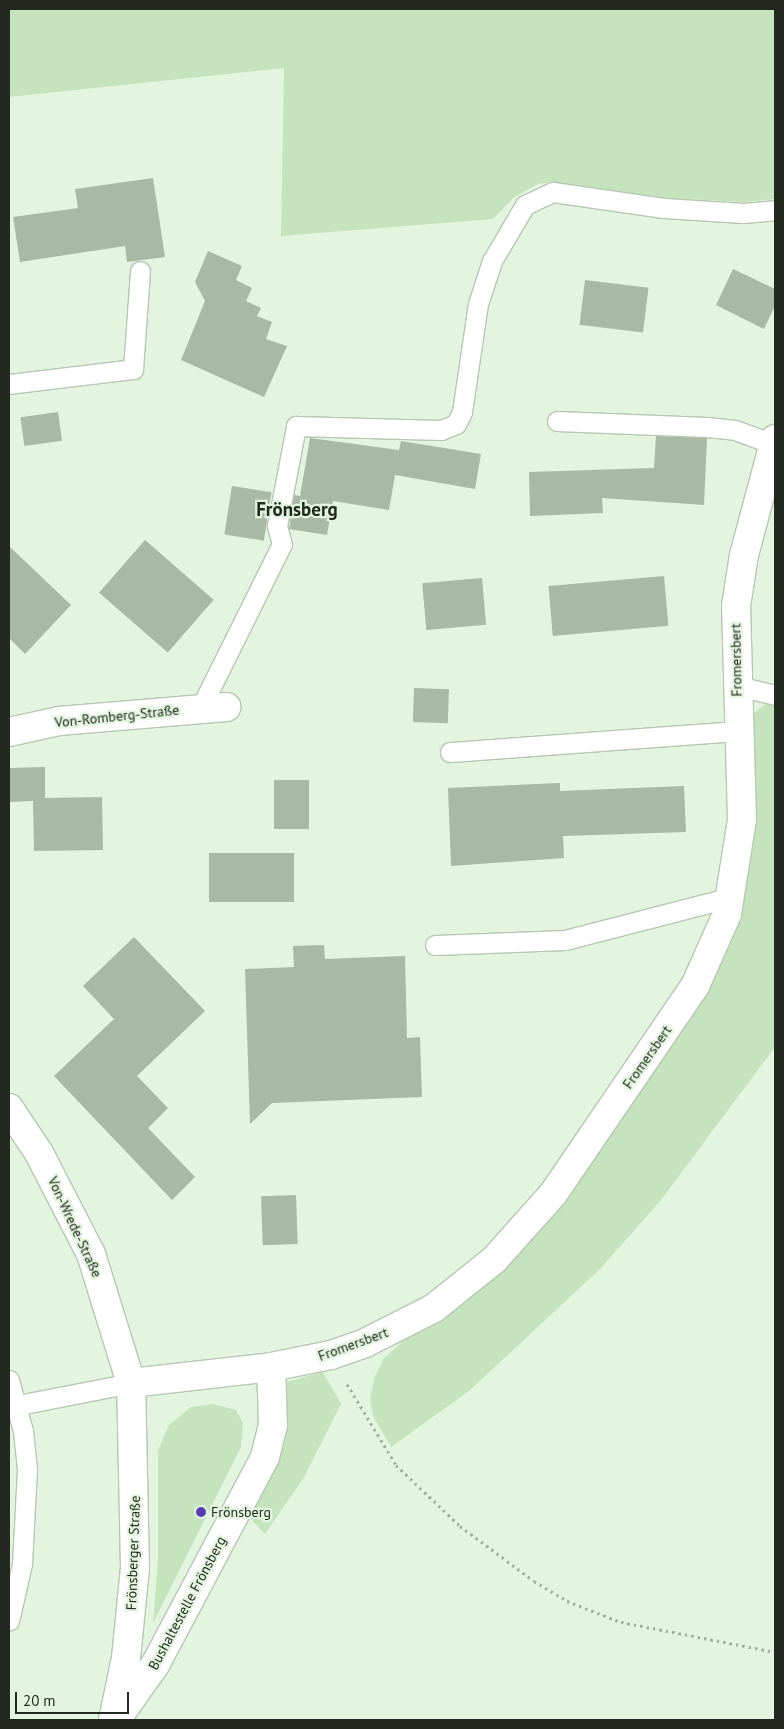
<!DOCTYPE html>
<html>
<head>
<meta charset="utf-8">
<style>
  body { margin:0 }
  #map { position:relative; width:784px; height:1729px; overflow:hidden; background:#e3f5df; font-family:"PT Sans",sans-serif }
  div>[style] { position:absolute }
  .green>* { inset:0; background:#c5e4bd }
  .building>* { inset:0; background:#a8b9a4; transform-origin:0 0 }
  .path>* { height:3px; margin-top:-1.5px; transform-origin:0; background:repeating-linear-gradient(90deg,#a1af9e 0 2.5px,transparent 0 6.5px) }
  .roads { filter:drop-shadow(1px 0 #b6c7b2) drop-shadow(-1px 0 #b6c7b2) drop-shadow(0 1px #b6c7b2) drop-shadow(0 -1px #b6c7b2) }
  .service>* { height:19px; margin:-9.5px; padding:0 9.5px; transform-origin:9.5px; border-radius:9.5px; background:#fff }
  .minor>* { height:28px; margin:-14px; padding:0 14px; transform-origin:14px; border-radius:14px; background:#fff }
  .tertiary>* { height:28px; margin:-14px; padding:0 14px; transform-origin:14px; border-radius:14px; background:#fff }
  .dots>* { width:14px; height:14px; translate:-50% -50%; box-sizing:border-box; border:2px solid #e3f5df; border-radius:50% }
  span { translate:-50% -50%; white-space:nowrap; text-align:center; line-height:1.15; -webkit-text-stroke:4.5px #e3f5df; paint-order:stroke }
  .street-label { font-size:14px; color:#232921 }
  .poi-label { font-size:14px; color:#232921 }
  .left { translate:0 -50%; text-align:left }
  .district-label { font-size:19px; color:#232921; font-weight:700 }
  .frame { position:absolute; inset:0; border:10px solid #232921; pointer-events:none }
  .scale { position:absolute; left:15px; top:1692px; width:114px; height:22px; box-sizing:border-box; border:2px solid #232921; border-top:0; padding-left:6px; font-size:15px; line-height:18px; white-space:nowrap; color:#232921; -webkit-text-stroke:4px #e3f5df; paint-order:stroke }
</style>
</head>
<body>
<div id="map">
  <div class="green">
    <i style="clip-path:polygon(9px 9px,775px 9px,775px 199px,743px 202px,668px 198px,553px 182px,538px 184px,513px 198px,493px 219px,281px 236px,284px 68px,9px 97px)"></i>
    <i style="clip-path:polygon(775px 702px,775px 1047px,661px 1200px,600px 1269px,469px 1391px,391px 1447px,373px 1416px,370px 1398px,375px 1376px,384px 1358px,411px 1334px,462px 1303px,698px 1000px,753px 714px,764px 705px)"></i>
    <i style="clip-path:polygon(323px 1372px,341px 1404px,304px 1477px,265px 1534px,250px 1518px,277px 1459px,287px 1418px,286px 1382px)"></i>
    <i style="clip-path:polygon(213px 1404px,236px 1410px,243px 1423px,241px 1447px,153px 1623px,158px 1560px,158px 1450px,169px 1425px,191px 1407px)"></i>
  </div>
  <div class="building">
    <i style="clip-path:polygon(153px 178px,165px 257px,127px 262px,125px 246px,20px 262px,13px 217px,78px 208px,75px 189px)"></i>
    <i style="clip-path:polygon(208px 251px,242px 266px,236px 280px,252px 288px,246px 301px,261px 308px,257px 316px,272px 322px,266px 339px,287px 346px,264px 397px,181px 360px,205px 301px,195px 282px)"></i>
    <i style="clip-path:polygon(733px 269px,775px 289px,775px 306px,764px 329px,716px 305px)"></i>
    <i style="left:585px;top:280px;width:64px;height:45px;rotate:7deg"></i>
    <i style="left:58px;top:412px;width:29px;height:38px;rotate:82deg"></i>
    <i style="clip-path:polygon(656px 436px,707px 438px,704px 505px,602px 498px,603px 513px,530px 516px,529px 472px,654px 468px)"></i>
    <i style="clip-path:polygon(310px 438px,399px 450px,401px 441px,481px 454px,475px 489px,395px 475px,389px 510px,333px 501px,327px 535px,289px 529px,294px 495px,300px 496px)"></i>
    <i style="left:232px;top:486px;width:40px;height:49px;rotate:9deg"></i>
    <i style="left:145px;top:540px;width:91px;height:70px;rotate:41deg"></i>
    <i style="clip-path:polygon(9px 546px,71px 605px,25px 654px,9px 638px)"></i>
    <i style="left:664px;top:576px;width:50px;height:116px;rotate:85deg"></i>
    <i style="left:482px;top:578px;width:47px;height:60px;rotate:85deg"></i>
    <i style="left:414px;top:688px;width:35px;height:34px;rotate:2deg"></i>
    <i style="clip-path:polygon(45px 767px,45px 798px,102px 797px,103px 850px,34px 851px,33px 801px,9px 802px,9px 768px)"></i>
    <i style="left:274px;top:780px;width:35px;height:49px"></i>
    <i style="clip-path:polygon(560px 783px,560px 791px,684px 786px,686px 832px,563px 836px,564px 858px,451px 866px,448px 788px)"></i>
    <i style="left:209px;top:853px;width:85px;height:49px"></i>
    <i style="clip-path:polygon(134px 937px,205px 1011px,137px 1076px,168px 1108px,148px 1128px,195px 1177px,172px 1200px,54px 1076px,114px 1019px,83px 986px)"></i>
    <i style="clip-path:polygon(324px 945px,325px 959px,405px 956px,407px 1038px,420px 1037px,422px 1097px,272px 1103px,250px 1124px,245px 969px,294px 967px,293px 946px)"></i>
    <i style="left:296px;top:1195px;width:49px;height:35px;rotate:88deg"></i>
  </div>
  <div class="path">
    <i style="left:347px;top:1384px;width:95px;rotate:58.8deg"></i>
    <i style="left:396px;top:1465px;width:88px;rotate:43.6deg"></i>
    <i style="left:460px;top:1526px;width:92px;rotate:36.6deg"></i>
    <i style="left:534px;top:1581px;width:39px;rotate:31deg"></i>
    <i style="left:567px;top:1601px;width:58px;rotate:21.3deg"></i>
    <i style="left:621px;top:1622px;width:157px;rotate:11deg"></i>
  </div>
  <div class="roads">
    <div class="service">
      <i style="left:9px;top:384px;width:125px;rotate:-6.9deg"></i>
      <i style="left:133px;top:369px;width:98px;rotate:-85.9deg"></i>
      <i style="left:557px;top:421px;width:150px;rotate:2.3deg"></i>
      <i style="left:707px;top:427px;width:28px;rotate:6deg"></i>
      <i style="left:735px;top:430px;width:40px;rotate:20.2deg"></i>
      <i style="left:737px;top:686px;width:39px;rotate:13deg"></i>
      <i style="left:201px;top:707px;width:182px;rotate:-63.6deg"></i>
      <i style="left:282px;top:544px;width:19px;rotate:-106deg"></i>
      <i style="left:277px;top:526px;width:102px;rotate:-79.2deg"></i>
      <i style="left:296px;top:426px;width:145px;rotate:1.6deg"></i>
      <i style="left:441px;top:430px;width:16px;rotate:-22deg"></i>
      <i style="left:456px;top:424px;width:13px;rotate:-63deg"></i>
      <i style="left:462px;top:412px;width:109px;rotate:-81.6deg"></i>
      <i style="left:478px;top:304px;width:45px;rotate:-72deg"></i>
      <i style="left:492px;top:261px;width:65px;rotate:-59.5deg"></i>
      <i style="left:525px;top:205px;width:31px;rotate:-25deg"></i>
      <i style="left:553px;top:192px;width:112px;rotate:8.2deg"></i>
      <i style="left:664px;top:208px;width:79px;rotate:3.6deg"></i>
      <i style="left:743px;top:213px;width:32px;rotate:-5deg"></i>
      <i style="left:450px;top:752px;width:288px;rotate:-4.2deg"></i>
      <i style="left:435px;top:945px;width:130px;rotate:-2.2deg"></i>
      <i style="left:565px;top:940px;width:171px;rotate:-14.5deg"></i>
      <i style="left:9px;top:1380px;width:53px;rotate:74.6deg"></i>
      <i style="left:23px;top:1431px;width:38px;rotate:84deg"></i>
      <i style="left:27px;top:1469px;width:95px;rotate:93deg"></i>
      <i style="left:22px;top:1564px;width:58px;rotate:102.8deg"></i>
      <i style="left:18px;top:1405px;width:115px;rotate:-11deg"></i>
    </div>
    <div class="minor">
      <i style="left:9px;top:732px;width:51px;rotate:-12.4deg"></i>
      <i style="left:59px;top:721px;width:168px;rotate:-4.8deg"></i>
      <i style="left:9px;top:1108px;width:54px;rotate:56.3deg"></i>
      <i style="left:39px;top:1153px;width:114px;rotate:62.8deg"></i>
      <i style="left:91px;top:1254px;width:135px;rotate:72.8deg"></i>
      <i style="left:131px;top:1383px;width:141px;rotate:-6.5deg"></i>
      <i style="left:271px;top:1367px;width:61px;rotate:-11.3deg"></i>
      <i style="left:331px;top:1355px;width:36px;rotate:-19deg"></i>
      <i style="left:365px;top:1343px;width:77px;rotate:-26.9deg"></i>
      <i style="left:434px;top:1308px;width:77px;rotate:-38.7deg"></i>
      <i style="left:494px;top:1260px;width:89px;rotate:-48.2deg"></i>
      <i style="left:553px;top:1194px;width:252px;rotate:-55.7deg"></i>
      <i style="left:695px;top:986px;width:79px;rotate:-66deg"></i>
      <i style="left:727px;top:914px;width:96px;rotate:-81deg"></i>
      <i style="left:742px;top:819px;width:213px;rotate:-91.6deg"></i>
      <i style="left:736px;top:606px;width:52px;rotate:-81.1deg"></i>
      <i style="left:744px;top:555px;width:120px;rotate:-75deg"></i>
      <i style="left:116px;top:1720px;width:67px;rotate:-54.7deg"></i>
      <i style="left:155px;top:1665px;width:235px;rotate:-62.1deg"></i>
      <i style="left:265px;top:1457px;width:32px;rotate:-76deg"></i>
      <i style="left:273px;top:1426px;width:59px;rotate:-91.9deg"></i>
    </div>
    <div class="tertiary">
      <i style="left:113px;top:1720px;width:63px;rotate:-78.2deg"></i>
      <i style="left:126px;top:1658px;width:90px;rotate:-84.3deg"></i>
      <i style="left:135px;top:1568px;width:185px;rotate:-91.2deg"></i>
    </div>
  </div>
  <div class="dots">
    <i style="left:201px;top:1512px;background:#5b3bb3"></i>
  </div>
  <div class="street-label">
    <span style="left:736px;top:660px;rotate:-91deg">Fromersbert</span>
    <span style="left:117px;top:716px;rotate:-6deg">Von-Romberg-Straße</span>
    <span style="left:647px;top:1057px;rotate:-55deg">Fromersbert</span>
    <span style="left:75px;top:1227px;rotate:65deg">Von-Wrede-Straße</span>
    <span style="left:353px;top:1344px;rotate:-20deg">Fromersbert</span>
    <span style="left:133px;top:1553px;rotate:-88deg">Frönsberger Straße</span>
    <span style="left:187px;top:1603px;rotate:-62deg">Bushaltestelle Frönsberg</span>
  </div>
  <div class="poi-label">
    <span class="left" style="left:211px;top:1512px">Frönsberg</span>
  </div>
  <div class="district-label">
    <span style="left:297px;top:510px">Frönsberg</span>
  </div>
  <div class="frame"></div>
  <div class="scale">20 m</div>
</div>
</body>
</html>
